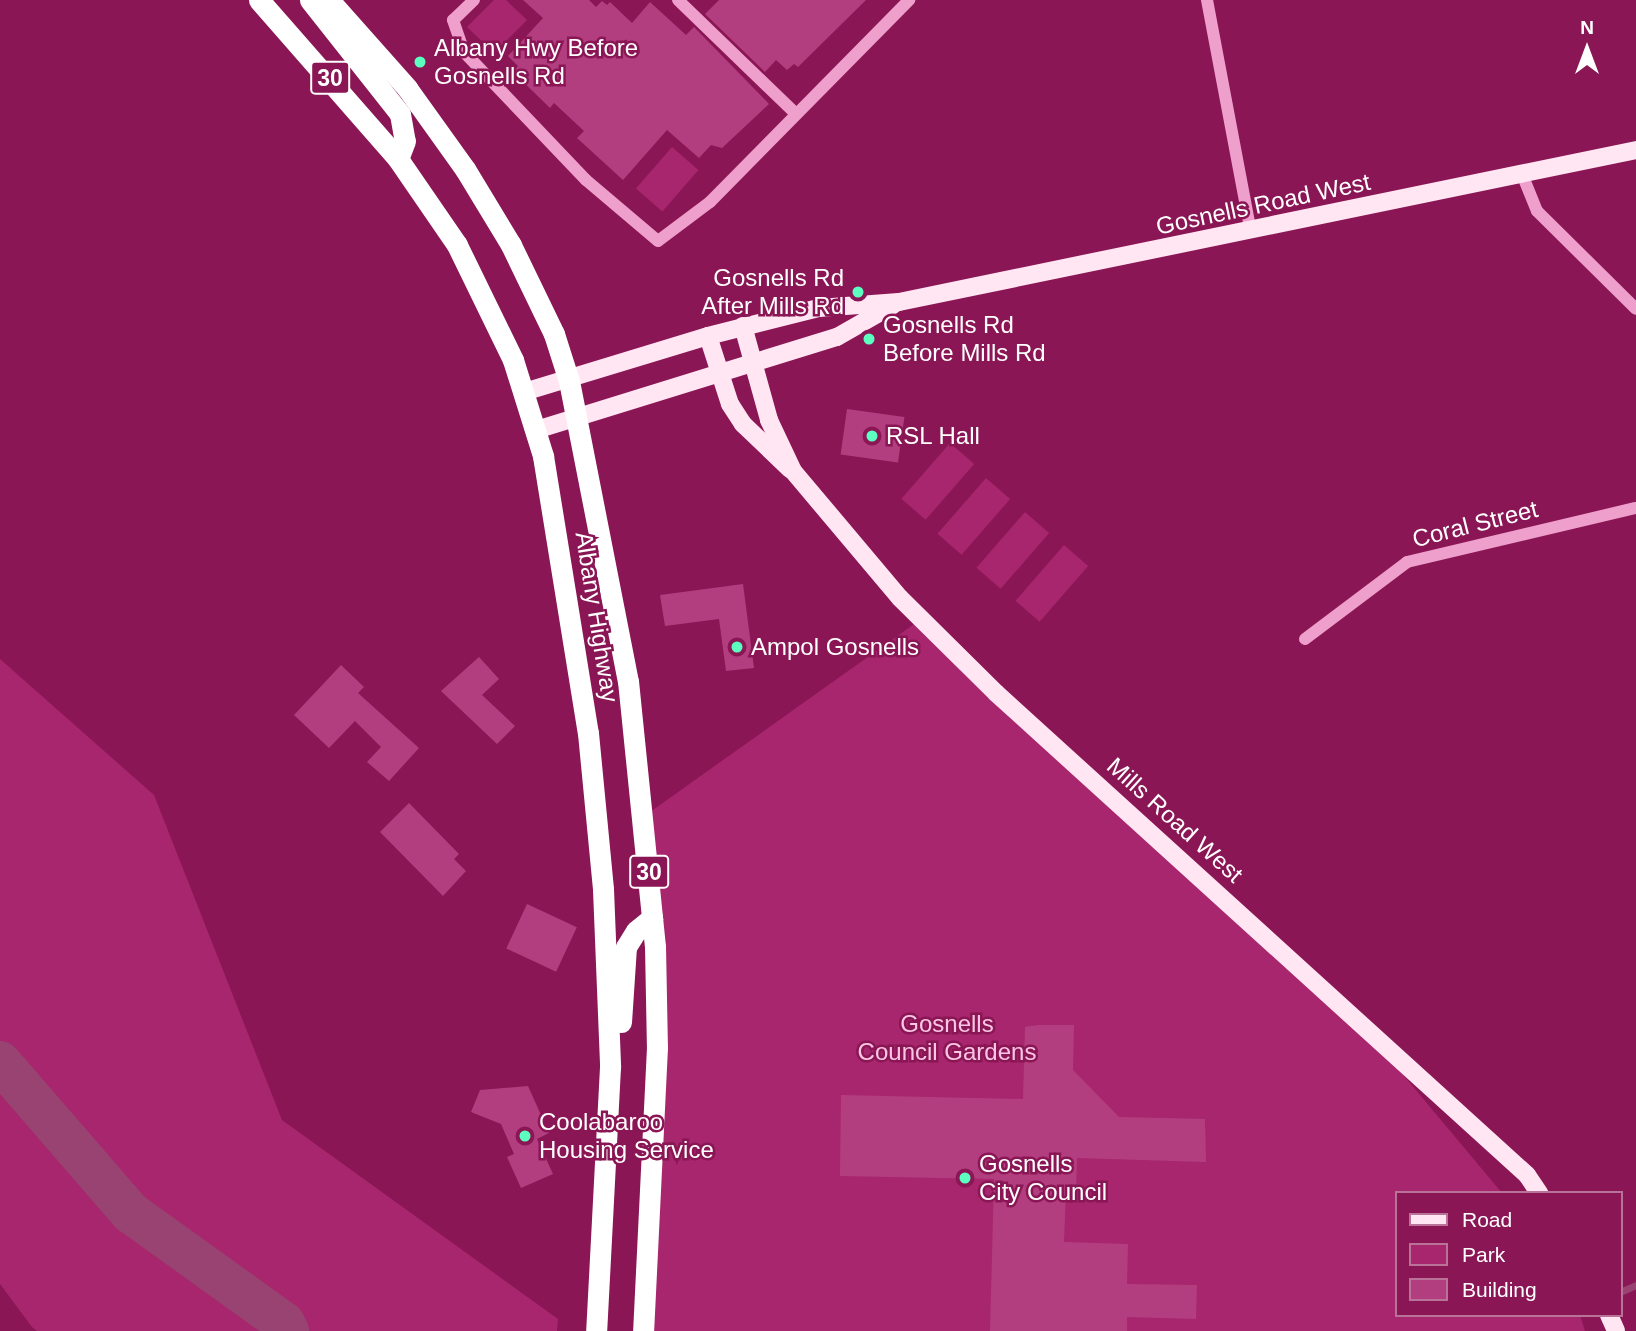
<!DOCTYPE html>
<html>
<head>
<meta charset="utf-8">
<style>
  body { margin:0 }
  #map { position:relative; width:1636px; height:1331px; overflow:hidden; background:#8a1655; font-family:Arial,sans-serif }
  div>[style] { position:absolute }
  .green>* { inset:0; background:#a7266d; transform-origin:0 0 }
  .stream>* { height:7px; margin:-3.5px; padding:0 3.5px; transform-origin:3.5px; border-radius:3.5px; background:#984371 }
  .river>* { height:42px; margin:-21px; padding:0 21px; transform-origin:21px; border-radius:21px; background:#984371 }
  .building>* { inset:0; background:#b33e7f; transform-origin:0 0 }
  .minor>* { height:12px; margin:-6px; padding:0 6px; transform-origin:6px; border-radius:6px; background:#ef9fcb }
  .major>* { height:18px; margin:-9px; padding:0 9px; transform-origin:9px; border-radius:9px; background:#ffe6f2 }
  .highway>* { height:21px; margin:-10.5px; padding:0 10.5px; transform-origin:10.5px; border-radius:10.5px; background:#fff }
  .dots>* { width:19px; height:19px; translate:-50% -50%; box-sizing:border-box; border:4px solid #8a1655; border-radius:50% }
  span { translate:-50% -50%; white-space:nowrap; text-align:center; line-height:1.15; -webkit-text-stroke:5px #8a1655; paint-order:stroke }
  .shield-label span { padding:2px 5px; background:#8a1655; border:2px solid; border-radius:5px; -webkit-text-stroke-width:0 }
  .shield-label { font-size:23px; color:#fff; font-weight:700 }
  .poi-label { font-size:24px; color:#fff }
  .left { translate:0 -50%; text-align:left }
  .right { translate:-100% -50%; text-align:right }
  .street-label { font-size:24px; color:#fff }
  .park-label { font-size:24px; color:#fbc5e3 }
  .legend { position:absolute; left:1395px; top:1191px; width:228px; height:126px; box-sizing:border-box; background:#8a1655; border:2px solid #b97399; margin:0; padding:9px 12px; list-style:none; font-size:21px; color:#fff }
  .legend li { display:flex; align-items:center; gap:14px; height:35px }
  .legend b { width:35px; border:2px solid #b97399 }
  .north { position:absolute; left:1552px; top:14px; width:70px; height:70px; -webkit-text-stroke:5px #8a1655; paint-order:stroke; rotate:0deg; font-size:19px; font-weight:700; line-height:28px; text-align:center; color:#fff }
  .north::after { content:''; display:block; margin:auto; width:24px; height:32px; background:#fff; clip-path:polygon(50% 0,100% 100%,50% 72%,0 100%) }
</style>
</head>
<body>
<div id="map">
  <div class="green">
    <i style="clip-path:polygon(494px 0,506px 0,527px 20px,494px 53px,467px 27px)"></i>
    <i style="left:672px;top:147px;width:35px;height:55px;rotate:41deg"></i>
    <i style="left:950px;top:443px;width:32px;height:74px;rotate:41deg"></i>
    <i style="left:986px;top:478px;width:32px;height:74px;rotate:41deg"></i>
    <i style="left:1025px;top:512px;width:32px;height:74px;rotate:41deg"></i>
    <i style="left:1064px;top:545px;width:32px;height:74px;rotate:41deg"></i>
    <i style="clip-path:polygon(917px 622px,1369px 1034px,1502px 1193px,1396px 1193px,1396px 1315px,1580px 1315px,1585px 1331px,646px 1331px,652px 918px,643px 817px)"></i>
    <i style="clip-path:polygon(0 659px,154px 795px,282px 1120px,558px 1319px,557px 1331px,37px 1331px,32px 1327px,0 1284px)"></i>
  </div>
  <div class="stream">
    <i style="left:1620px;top:1292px;width:17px;rotate:-24deg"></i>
  </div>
  <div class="river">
    <i style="left:0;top:1062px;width:200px;rotate:49.1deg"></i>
    <i style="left:131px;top:1213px;width:188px;rotate:35.7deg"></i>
    <i style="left:284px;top:1323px;width:9px;rotate:63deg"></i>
  </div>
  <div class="building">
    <i style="clip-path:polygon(523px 0,589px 0,596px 7px,602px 1px,607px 5px,610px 2px,632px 23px,650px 2px,686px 35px,694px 27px,769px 104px,722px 148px,711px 145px,699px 158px,667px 130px,623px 180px,577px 138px,584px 131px,554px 103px,550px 108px,513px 72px,518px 66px,508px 56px,543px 18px)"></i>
    <i style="clip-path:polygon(719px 0,866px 0,798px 67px,794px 64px,787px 70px,776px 60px,765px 72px,705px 14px)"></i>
    <i style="left:847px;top:409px;width:58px;height:46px;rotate:8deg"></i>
    <i style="clip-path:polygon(743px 584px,754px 668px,726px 671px,719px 619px,665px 626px,660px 595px)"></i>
    <i style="clip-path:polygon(479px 657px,499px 679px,482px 695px,515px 726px,497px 744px,441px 691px)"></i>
    <i style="clip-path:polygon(341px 665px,364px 687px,358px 693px,419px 748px,389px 781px,367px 762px,381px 747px,355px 721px,329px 748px,294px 715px)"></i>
    <i style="clip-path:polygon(409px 803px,459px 854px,454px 859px,466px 871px,443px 896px,380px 832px)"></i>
    <i style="left:527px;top:904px;width:55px;height:49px;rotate:25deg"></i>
    <i style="clip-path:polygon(1038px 1025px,1074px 1025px,1073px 1070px,1119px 1117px,1205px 1119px,1206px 1162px,1077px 1158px,1076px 1192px,1066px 1191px,1064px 1242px,1128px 1244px,1127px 1284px,1197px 1285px,1196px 1319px,1127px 1317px,1127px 1331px,990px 1331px,994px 1179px,840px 1176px,841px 1095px,1023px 1099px,1025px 1027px)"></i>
    <i style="clip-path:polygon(528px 1086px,549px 1133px,537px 1139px,553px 1174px,521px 1188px,507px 1157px,514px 1154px,501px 1124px,471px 1112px,480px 1090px)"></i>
  </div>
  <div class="minor">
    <i style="left:474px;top:0;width:29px;rotate:136deg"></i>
    <i style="left:453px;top:20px;width:34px;rotate:71deg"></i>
    <i style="left:464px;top:52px;width:177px;rotate:46.4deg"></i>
    <i style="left:586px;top:180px;width:94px;rotate:40.3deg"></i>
    <i style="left:658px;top:241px;width:65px;rotate:-36.9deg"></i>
    <i style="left:710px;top:202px;width:284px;rotate:-45.4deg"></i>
    <i style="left:678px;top:0;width:164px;rotate:44deg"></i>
    <i style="left:1207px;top:0;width:236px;rotate:79.3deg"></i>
    <i style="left:1522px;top:174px;width:40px;rotate:68deg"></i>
    <i style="left:1537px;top:211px;width:139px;rotate:44.7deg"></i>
    <i style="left:1305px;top:639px;width:128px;rotate:-37deg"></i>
    <i style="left:1407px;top:562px;width:235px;rotate:-13.3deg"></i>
  </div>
  <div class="major">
    <i style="left:743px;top:326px;width:98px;rotate:74.5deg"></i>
    <i style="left:769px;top:420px;width:56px;rotate:64.8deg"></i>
    <i style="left:793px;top:471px;width:166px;rotate:49.9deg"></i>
    <i style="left:900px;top:598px;width:135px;rotate:44.7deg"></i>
    <i style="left:996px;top:693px;width:717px;rotate:42.23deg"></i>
    <i style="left:1527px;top:1175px;width:22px;rotate:56deg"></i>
    <i style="left:708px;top:336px;width:71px;rotate:72.1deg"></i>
    <i style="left:730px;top:404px;width:24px;rotate:57deg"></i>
    <i style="left:743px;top:424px;width:65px;rotate:43.8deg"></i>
    <i style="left:524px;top:392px;width:192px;rotate:-16.9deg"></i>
    <i style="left:708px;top:336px;width:114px;rotate:-14.2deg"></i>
    <i style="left:819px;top:308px;width:80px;rotate:-4.3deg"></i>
    <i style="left:899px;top:302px;width:753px;rotate:-11.65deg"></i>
    <i style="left:536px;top:430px;width:315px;rotate:-17.2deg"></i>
    <i style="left:837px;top:337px;width:64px;rotate:-29.7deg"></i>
    <i style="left:1609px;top:1315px;width:17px;rotate:66deg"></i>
  </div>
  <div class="highway">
    <i style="left:259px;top:0;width:211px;rotate:48.8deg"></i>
    <i style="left:398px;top:159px;width:104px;rotate:55.5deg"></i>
    <i style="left:457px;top:245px;width:128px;rotate:64deg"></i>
    <i style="left:513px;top:360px;width:101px;rotate:72.6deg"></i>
    <i style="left:543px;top:456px;width:281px;rotate:80.8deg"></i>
    <i style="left:588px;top:733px;width:157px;rotate:84.5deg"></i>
    <i style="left:603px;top:889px;width:178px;rotate:87.7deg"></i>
    <i style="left:610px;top:1067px;width:264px;rotate:93deg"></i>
    <i style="left:310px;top:0;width:145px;rotate:51.7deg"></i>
    <i style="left:400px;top:114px;width:27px;rotate:80deg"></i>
    <i style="left:405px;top:141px;width:19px;rotate:111deg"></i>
    <i style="left:329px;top:0;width:118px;rotate:48.4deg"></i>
    <i style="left:407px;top:88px;width:100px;rotate:54.4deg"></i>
    <i style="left:465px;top:169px;width:89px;rotate:58.8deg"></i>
    <i style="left:511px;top:245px;width:99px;rotate:64.2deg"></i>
    <i style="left:554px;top:334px;width:49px;rotate:72.3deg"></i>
    <i style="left:569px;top:381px;width:306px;rotate:78.9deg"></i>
    <i style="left:628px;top:681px;width:266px;rotate:84.2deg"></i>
    <i style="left:655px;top:946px;width:101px;rotate:88.9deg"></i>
    <i style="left:657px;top:1047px;width:284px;rotate:92.8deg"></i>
    <i style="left:621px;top:1022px;width:75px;rotate:-86.2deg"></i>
    <i style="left:626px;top:947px;width:19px;rotate:-58deg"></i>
    <i style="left:636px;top:931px;width:21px;rotate:-39deg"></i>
  </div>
  <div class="dots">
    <i style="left:420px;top:62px;background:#5cffbf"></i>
    <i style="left:858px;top:292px;background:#5cffbf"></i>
    <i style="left:869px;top:339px;background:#5cffbf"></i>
    <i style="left:872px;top:436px;background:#5cffbf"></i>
    <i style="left:737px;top:647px;background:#5cffbf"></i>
    <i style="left:525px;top:1136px;background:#5cffbf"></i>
    <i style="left:965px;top:1178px;background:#5cffbf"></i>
  </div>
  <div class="shield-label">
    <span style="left:330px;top:78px">30</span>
    <span style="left:649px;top:872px">30</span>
  </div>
  <div class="poi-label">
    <span class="left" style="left:434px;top:62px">Albany Hwy Before<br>Gosnells Rd</span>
    <span class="right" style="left:844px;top:292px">Gosnells Rd<br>After Mills Rd</span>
    <span class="left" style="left:883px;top:339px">Gosnells Rd<br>Before Mills Rd</span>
    <span class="left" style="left:886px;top:436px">RSL Hall</span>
    <span class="left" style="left:751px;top:647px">Ampol Gosnells</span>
    <span class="left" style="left:539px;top:1136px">Coolabaroo<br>Housing Service</span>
    <span class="left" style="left:979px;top:1178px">Gosnells<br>City Council</span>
  </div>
  <div class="street-label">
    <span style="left:1263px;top:204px;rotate:-12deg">Gosnells Road West</span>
    <span style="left:1475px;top:524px;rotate:-14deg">Coral Street</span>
    <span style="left:597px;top:617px;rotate:81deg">Albany Highway</span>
    <span style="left:1175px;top:820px;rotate:42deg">Mills Road West</span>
  </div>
  <div class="park-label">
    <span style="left:947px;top:1038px">Gosnells<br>Council Gardens</span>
  </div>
  <ul class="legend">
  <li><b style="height:9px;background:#ffe6f2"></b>Road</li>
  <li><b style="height:19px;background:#a7266d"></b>Park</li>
  <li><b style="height:19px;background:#b33e7f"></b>Building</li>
  </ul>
  <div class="north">N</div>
</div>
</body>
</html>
